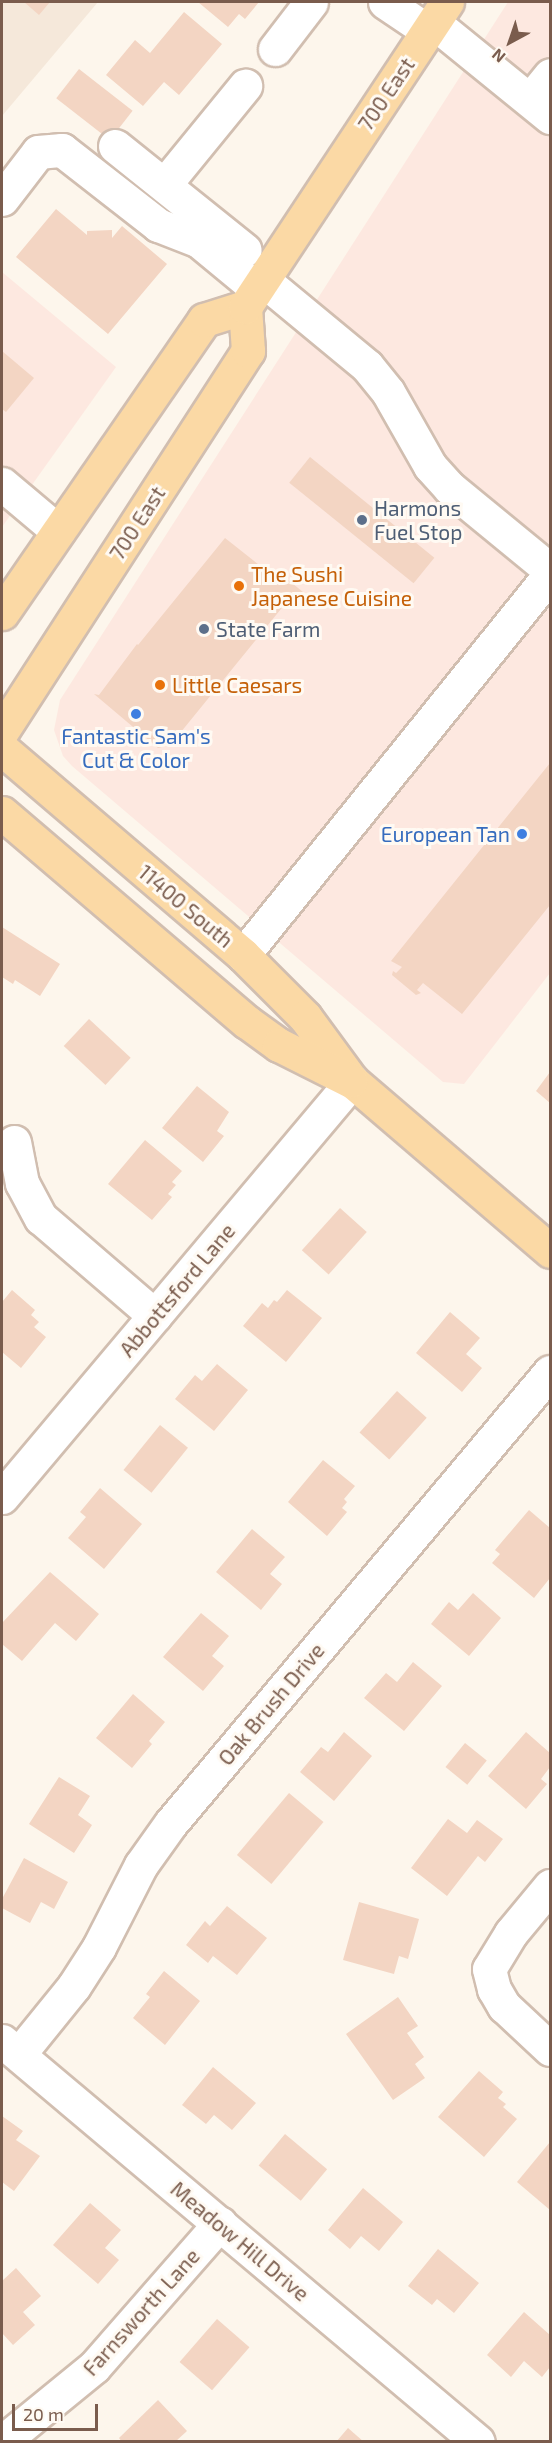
<!DOCTYPE html>
<html>
<head>
<meta charset="utf-8">
<style>
  body { margin:0 }
  #map { position:relative; width:552px; height:2443px; overflow:hidden; background:#fdf6ec; font-family:"Exo 2",sans-serif }
  div>[style] { position:absolute }
  .residential>* { inset:0; background:#f5e8da }
  .commercial>* { inset:0; background:#fde8e0 }
  .building>* { inset:0; background:#f3d5c3; transform-origin:0 0 }
  .roads { filter:drop-shadow(2px 0 #d1beb0) drop-shadow(-2px 0 #d1beb0) drop-shadow(0 2px #d1beb0) drop-shadow(0 -2px #d1beb0) }
  .minor>* { height:33px; margin:-16.5px; padding:0 16.5px; transform-origin:16.5px; border-radius:16.5px; background:#fff }
  .major>* { height:33px; margin:-16.5px; padding:0 16.5px; transform-origin:16.5px; border-radius:16.5px; background:#fbd9a5 }
  .dots>* { width:16px; height:16px; translate:-50% -50%; box-sizing:border-box; border:3px solid #fffaf3; border-radius:50% }
  span { translate:-50% -50%; white-space:nowrap; text-align:center; line-height:1.15; -webkit-text-stroke:6px #fffaf3; paint-order:stroke }
  .street-label { font-size:21px; color:#7a5c4d }
  .service-label { font-size:21px; color:#4e5e75 }
  .left { translate:0 -50%; text-align:left }
  .food-label { font-size:21px; color:#c56008 }
  .shop-label { font-size:21px; color:#366cbe }
  .right { translate:-100% -50%; text-align:right }
  .frame { position:absolute; inset:0; border:3px solid #7a5c4d; pointer-events:none }
  .north { position:absolute; left:480px; top:12px; width:60px; height:60px; -webkit-text-stroke:4px #fffaf3; paint-order:stroke; rotate:220deg; font-size:16px; font-weight:700; line-height:24px; text-align:center; color:#7a5c4d }
  .north::after { content:''; display:block; margin:auto; width:21px; height:27px; background:#7a5c4d; clip-path:polygon(50% 0,100% 100%,50% 72%,0 100%) }
  .scale { position:absolute; left:12px; top:2404px; width:86px; height:27px; box-sizing:border-box; border:3px solid #7a5c4d; border-top:0; padding-left:8px; font-size:18px; line-height:21px; white-space:nowrap; color:#7a5c4d; -webkit-text-stroke:4px #fffaf3; paint-order:stroke }
</style>
</head>
<body>
<div id="map">
  <div class="residential">
    <i style="clip-path:polygon(2px 2px,98px 2px,2px 116px)"></i>
  </div>
  <div class="commercial">
    <i style="clip-path:polygon(508px 2px,550px 2px,550px 973px,464px 1084px,443px 1082px,72px 766px,63px 756px,54px 730px,60px 700px)"></i>
    <i style="clip-path:polygon(2px 272px,116px 367px,2px 527px)"></i>
  </div>
  <div class="building">
    <i style="clip-path:polygon(24px 2px,50px 2px,39px 15px)"></i>
    <i style="clip-path:polygon(198px 2px,259px 2px,245px 19px,239px 14px,228px 27px)"></i>
    <i style="clip-path:polygon(184px 12px,222px 44px,179px 95px,164px 82px,143px 106px,106px 75px,135px 40px,150px 53px)"></i>
    <i style="left:79px;top:69px;width:68px;height:37px;rotate:38deg"></i>
    <i style="clip-path:polygon(56px 209px,87px 235px,87px 231px,112px 230px,112px 238px,122px 226px,167px 264px,108px 334px,16px 257px)"></i>
    <i style="clip-path:polygon(2px 351px,34px 378px,6px 412px,2px 409px)"></i>
    <i style="left:310px;top:457px;width:160px;height:33px;rotate:39deg"></i>
    <i style="clip-path:polygon(225px 538px,283px 584px,287px 579px,303px 592px,290px 607px,285px 604px,172px 743px,165px 737px,159px 744px,162px 747px,158px 748px,94px 694px,99px 695px,137px 644px,138px 645px)"></i>
    <i style="clip-path:polygon(550px 763px,550px 905px,462px 1014px,423px 983px,417px 990px,421px 993px,416px 995px,392px 975px,393px 971px,396px 973px,402px 967px,391px 961px)"></i>
    <i style="clip-path:polygon(2px 927px,60px 964px,40px 996px,15px 980px,13px 984px,2px 977px)"></i>
    <i style="left:89px;top:1019px;width:57px;height:37px;rotate:43deg"></i>
    <i style="clip-path:polygon(550px 1072px,550px 1103px,536px 1091px)"></i>
    <i style="clip-path:polygon(197px 1086px,229px 1112px,217px 1131px,224px 1136px,203px 1162px,162px 1128px)"></i>
    <i style="clip-path:polygon(145px 1140px,182px 1171px,172px 1182px,176px 1185px,168px 1194px,172px 1197px,152px 1220px,108px 1184px)"></i>
    <i style="left:340px;top:1208px;width:36px;height:57px;rotate:42deg"></i>
    <i style="clip-path:polygon(12px 1290px,35px 1310px,31px 1315px,39px 1322px,34px 1327px,46px 1337px,21px 1368px,2px 1352px,2px 1302px)"></i>
    <i style="clip-path:polygon(287px 1290px,322px 1318px,286px 1362px,243px 1326px,262px 1303px,268px 1308px,274px 1300px,277px 1302px)"></i>
    <i style="clip-path:polygon(450px 1312px,480px 1338px,466px 1354px,482px 1368px,462px 1392px,416px 1353px)"></i>
    <i style="clip-path:polygon(217px 1364px,248px 1390px,214px 1431px,175px 1399px,195px 1375px,202px 1381px)"></i>
    <i style="left:397px;top:1391px;width:40px;height:56px;rotate:42deg"></i>
    <i style="left:160px;top:1425px;width:36px;height:58px;rotate:39deg"></i>
    <i style="clip-path:polygon(323px 1460px,355px 1486px,344px 1499px,347px 1502px,342px 1508px,347px 1512px,327px 1536px,288px 1502px)"></i>
    <i style="clip-path:polygon(100px 1488px,142px 1524px,104px 1569px,68px 1538px,86px 1517px,80px 1512px)"></i>
    <i style="clip-path:polygon(529px 1510px,550px 1528px,550px 1578px,534px 1598px,492px 1563px,500px 1554px,495px 1550px)"></i>
    <i style="clip-path:polygon(252px 1529px,285px 1557px,270px 1574px,282px 1584px,261px 1610px,216px 1572px)"></i>
    <i style="clip-path:polygon(50px 1572px,99px 1614px,76px 1641px,55px 1623px,22px 1661px,2px 1644px,2px 1623px)"></i>
    <i style="clip-path:polygon(473px 1593px,501px 1618px,469px 1656px,431px 1624px,449px 1602px,458px 1610px)"></i>
    <i style="clip-path:polygon(201px 1613px,229px 1636px,212px 1656px,224px 1666px,203px 1691px,163px 1657px)"></i>
    <i style="clip-path:polygon(413px 1662px,442px 1686px,404px 1731px,364px 1698px,386px 1673px,397px 1682px)"></i>
    <i style="clip-path:polygon(133px 1694px,165px 1722px,149px 1741px,152px 1744px,132px 1768px,96px 1738px)"></i>
    <i style="clip-path:polygon(344px 1732px,372px 1756px,334px 1801px,300px 1772px,321px 1747px,328px 1752px)"></i>
    <i style="clip-path:polygon(526px 1732px,550px 1753px,550px 1767px,541px 1779px,547px 1784px,526px 1809px,488px 1776px)"></i>
    <i style="left:465px;top:1743px;width:28px;height:31px;rotate:39deg"></i>
    <i style="clip-path:polygon(59px 1777px,90px 1796px,78px 1815px,92px 1825px,74px 1853px,29px 1824px)"></i>
    <i style="left:289px;top:1793px;width:45px;height:81px;rotate:40deg"></i>
    <i style="clip-path:polygon(448px 1819px,467px 1833px,477px 1820px,503px 1839px,485px 1862px,478px 1856px,447px 1896px,411px 1868px)"></i>
    <i style="clip-path:polygon(24px 1858px,68px 1882px,54px 1909px,41px 1902px,30px 1923px,2px 1908px,2px 1899px)"></i>
    <i style="clip-path:polygon(359px 1902px,419px 1919px,408px 1959px,399px 1956px,394px 1974px,343px 1960px)"></i>
    <i style="clip-path:polygon(227px 1906px,267px 1938px,237px 1975px,213px 1956px,208px 1963px,186px 1945px,205px 1921px,210px 1926px)"></i>
    <i style="clip-path:polygon(164px 1971px,200px 2001px,165px 2045px,133px 2018px,150px 1997px,146px 1994px)"></i>
    <i style="clip-path:polygon(398px 1997px,418px 2026px,407px 2033px,424px 2057px,415px 2064px,425px 2078px,393px 2100px,346px 2034px)"></i>
    <i style="clip-path:polygon(213px 2067px,256px 2103px,232px 2130px,214px 2115px,206px 2124px,182px 2105px)"></i>
    <i style="clip-path:polygon(479px 2071px,503px 2092px,498px 2098px,506px 2104px,503px 2107px,517px 2119px,484px 2157px,438px 2117px)"></i>
    <i style="clip-path:polygon(2px 2116px,23px 2131px,16px 2140px,40px 2156px,14px 2191px,2px 2182px)"></i>
    <i style="left:285px;top:2134px;width:55px;height:41px;rotate:40deg"></i>
    <i style="clip-path:polygon(550px 2142px,550px 2210px,517px 2182px)"></i>
    <i style="clip-path:polygon(363px 2188px,403px 2222px,379px 2251px,361px 2236px,350px 2249px,328px 2230px)"></i>
    <i style="clip-path:polygon(90px 2203px,121px 2230px,105px 2248px,119px 2260px,98px 2284px,53px 2245px)"></i>
    <i style="clip-path:polygon(438px 2249px,479px 2283px,454px 2313px,437px 2299px,432px 2305px,408px 2286px)"></i>
    <i style="clip-path:polygon(16px 2268px,41px 2296px,23px 2312px,35px 2325px,13px 2345px,2px 2333px,2px 2281px)"></i>
    <i style="clip-path:polygon(524px 2312px,550px 2335px,550px 2367px,542px 2377px,524px 2361px,511px 2377px,487px 2355px)"></i>
    <i style="left:217px;top:2319px;width:43px;height:57px;rotate:41deg"></i>
    <i style="clip-path:polygon(158px 2400px,187px 2431px,175px 2442px,122px 2442px,119px 2438px)"></i>
    <i style="clip-path:polygon(348px 2428px,364px 2442px,336px 2442px)"></i>
  </div>
  <div class="roads">
    <div class="minor">
      <i style="left:385px;top:2px;width:52px;rotate:34deg"></i>
      <i style="left:433px;top:22px;width:151px;rotate:39.1deg"></i>
      <i style="left:275px;top:49px;width:59px;rotate:-52.5deg"></i>
      <i style="left:530px;top:100px;width:32px;rotate:-51deg"></i>
      <i style="left:115px;top:146px;width:166px;rotate:38.7deg"></i>
      <i style="left:165px;top:184px;width:127px;rotate:-50.8deg"></i>
      <i style="left:2px;top:199px;width:59px;rotate:-52.5deg"></i>
      <i style="left:38px;top:152px;width:24px;rotate:-5deg"></i>
      <i style="left:62px;top:150px;width:122px;rotate:38deg"></i>
      <i style="left:158px;top:225px;width:44px;rotate:21.3deg"></i>
      <i style="left:199px;top:241px;width:75px;rotate:39.6deg"></i>
      <i style="left:263px;top:280px;width:135px;rotate:39.6deg"></i>
      <i style="left:367px;top:366px;width:33px;rotate:51deg"></i>
      <i style="left:388px;top:392px;width:85px;rotate:60.4deg"></i>
      <i style="left:430px;top:466px;width:30px;rotate:48deg"></i>
      <i style="left:450px;top:488px;width:129px;rotate:39.4deg"></i>
      <i style="left:2px;top:484px;width:73px;rotate:40deg"></i>
      <i style="left:243px;top:955px;width:489px;rotate:-51.1deg"></i>
      <i style="left:14px;top:1142px;width:42px;rotate:79deg"></i>
      <i style="left:22px;top:1183px;width:40px;rotate:62deg"></i>
      <i style="left:41px;top:1218px;width:150px;rotate:40.7deg"></i>
      <i style="left:2px;top:1497px;width:544px;rotate:-49.92deg"></i>
      <i style="left:550px;top:1886px;width:61px;rotate:129.7deg"></i>
      <i style="left:511px;top:1933px;width:42px;rotate:121.4deg"></i>
      <i style="left:489px;top:1969px;width:21px;rotate:76deg"></i>
      <i style="left:494px;top:1989px;width:20px;rotate:60deg"></i>
      <i style="left:504px;top:2006px;width:63px;rotate:43.1deg"></i>
      <i style="left:2px;top:2041px;width:622px;rotate:40.11deg"></i>
      <i style="left:19px;top:2054px;width:87px;rotate:-51deg"></i>
      <i style="left:74px;top:1986px;width:46px;rotate:-57.3deg"></i>
      <i style="left:99px;top:1947px;width:92px;rotate:-62.9deg"></i>
      <i style="left:141px;top:1865px;width:52px;rotate:-54.5deg"></i>
      <i style="left:171px;top:1823px;width:589px;rotate:-49.96deg"></i>
      <i style="left:2px;top:2442px;width:119px;rotate:-39.2deg"></i>
      <i style="left:94px;top:2367px;width:191px;rotate:-48.8deg"></i>
    </div>
    <div class="major">
      <i style="left:2px;top:613px;width:356px;rotate:-55.4deg"></i>
      <i style="left:204px;top:320px;width:43px;rotate:-17.6deg"></i>
      <i style="left:2px;top:731px;width:453px;rotate:-57.1deg"></i>
      <i style="left:248px;top:351px;width:44px;rotate:-93.9deg"></i>
      <i style="left:245px;top:307px;width:366px;rotate:-56.5deg"></i>
      <i style="left:2px;top:749px;width:317px;rotate:40.5deg"></i>
      <i style="left:243px;top:955px;width:88px;rotate:45deg"></i>
      <i style="left:305px;top:1017px;width:79px;rotate:53.7deg"></i>
      <i style="left:352px;top:1081px;width:261px;rotate:40.6deg"></i>
      <i style="left:2px;top:813px;width:322px;rotate:40.5deg"></i>
      <i style="left:247px;top:1022px;width:39px;rotate:36deg"></i>
      <i style="left:279px;top:1045px;width:80px;rotate:26.6deg"></i>
    </div>
  </div>
  <div class="dots">
    <i style="left:362px;top:520px;background:#5c6f8a"></i>
    <i style="left:239px;top:586px;background:#e8710a"></i>
    <i style="left:204px;top:629px;background:#5c6f8a"></i>
    <i style="left:160px;top:685px;background:#e8710a"></i>
    <i style="left:136px;top:714px;background:#3f7fe0"></i>
    <i style="left:522px;top:834px;background:#3f7fe0"></i>
  </div>
  <div class="street-label">
    <span style="left:386px;top:94px;rotate:-56deg">700 East</span>
    <span style="left:137px;top:523px;rotate:-57deg">700 East</span>
    <span style="left:186px;top:906px;rotate:40deg">11400 South</span>
    <span style="left:177px;top:1290px;rotate:-50deg">Abbottsford Lane</span>
    <span style="left:271px;top:1704px;rotate:-50deg">Oak Brush Drive</span>
    <span style="left:240px;top:2241px;rotate:40deg">Meadow Hill Drive</span>
    <span style="left:141px;top:2312px;rotate:-48deg">Farnsworth Lane</span>
  </div>
  <div class="service-label">
    <span class="left" style="left:374px;top:520px">Harmons<br>Fuel Stop</span>
    <span class="left" style="left:216px;top:629px">State Farm</span>
  </div>
  <div class="food-label">
    <span class="left" style="left:251px;top:586px">The Sushi<br>Japanese Cuisine</span>
    <span class="left" style="left:172px;top:685px">Little Caesars</span>
  </div>
  <div class="shop-label">
    <span style="left:136px;top:748px">Fantastic Sam's<br>Cut &amp; Color</span>
    <span class="right" style="left:510px;top:834px">European Tan</span>
  </div>
  <div class="frame"></div>
  <div class="north">N</div>
  <div class="scale">20 m</div>
</div>
</body>
</html>
